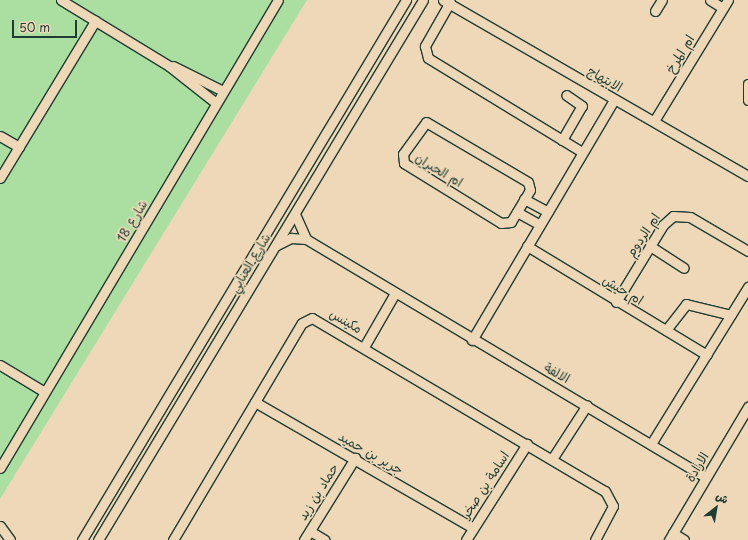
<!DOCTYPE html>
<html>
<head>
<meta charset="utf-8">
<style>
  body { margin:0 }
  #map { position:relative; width:748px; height:540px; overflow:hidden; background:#eed8b7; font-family:"Playpen Sans","Playpen Sans Arabic",sans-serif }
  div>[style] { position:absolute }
  .green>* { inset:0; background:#aadfa1 }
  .roads { filter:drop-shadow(1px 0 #1f3d34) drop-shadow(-1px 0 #1f3d34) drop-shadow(0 1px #1f3d34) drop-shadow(0 -1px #1f3d34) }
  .minor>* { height:9px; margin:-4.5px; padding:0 4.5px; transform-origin:4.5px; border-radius:4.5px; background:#eed8b7 }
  span { translate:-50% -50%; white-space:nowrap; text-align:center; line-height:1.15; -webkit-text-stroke:3.5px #eed8b7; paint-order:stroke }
  .street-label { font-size:13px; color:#1f3d34 }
  .north { position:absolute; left:696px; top:488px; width:40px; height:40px; -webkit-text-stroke:3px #eed8b7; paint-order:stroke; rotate:31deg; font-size:11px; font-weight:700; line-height:16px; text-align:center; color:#1f3d34 }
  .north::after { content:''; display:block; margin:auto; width:14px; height:18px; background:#1f3d34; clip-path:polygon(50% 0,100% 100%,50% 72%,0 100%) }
  .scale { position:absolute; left:12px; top:20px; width:65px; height:18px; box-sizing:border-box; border:2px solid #1f3d34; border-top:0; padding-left:5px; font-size:12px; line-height:14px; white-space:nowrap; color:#1f3d34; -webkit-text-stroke:3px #eed8b7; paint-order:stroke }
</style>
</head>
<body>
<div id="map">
  <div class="green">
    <i style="clip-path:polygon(0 0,307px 0,0 499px)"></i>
  </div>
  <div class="roads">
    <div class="minor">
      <i style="left:61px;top:0;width:127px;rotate:31.4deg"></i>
      <i style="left:169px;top:66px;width:60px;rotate:38.2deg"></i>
      <i style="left:443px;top:0;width:352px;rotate:30deg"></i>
      <i style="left:710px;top:0;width:15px;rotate:32deg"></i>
      <i style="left:450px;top:2px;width:51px;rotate:119.6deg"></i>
      <i style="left:425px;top:46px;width:12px;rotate:76deg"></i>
      <i style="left:428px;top:58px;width:180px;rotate:31.4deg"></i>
      <i style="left:655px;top:11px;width:13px;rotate:-58deg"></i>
      <i style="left:173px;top:66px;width:56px;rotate:26.6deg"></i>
      <i style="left:748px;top:84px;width:16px;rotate:90deg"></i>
      <i style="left:654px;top:121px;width:142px;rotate:-58.6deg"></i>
      <i style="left:426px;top:122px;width:118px;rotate:30.5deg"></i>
      <i style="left:528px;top:182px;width:8px;rotate:76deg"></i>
      <i style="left:530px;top:190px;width:37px;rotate:121deg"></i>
      <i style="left:511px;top:222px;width:10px;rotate:174deg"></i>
      <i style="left:501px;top:223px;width:114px;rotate:-148.3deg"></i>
      <i style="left:404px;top:163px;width:9px;rotate:-96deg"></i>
      <i style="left:403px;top:154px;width:39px;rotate:-54deg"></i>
      <i style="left:0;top:136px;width:22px;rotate:30deg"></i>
      <i style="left:562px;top:140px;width:39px;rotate:-60deg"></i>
      <i style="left:582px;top:106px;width:19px;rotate:-145deg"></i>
      <i style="left:0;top:178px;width:184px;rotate:-58.8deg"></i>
      <i style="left:524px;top:199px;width:27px;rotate:28deg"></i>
      <i style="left:517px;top:212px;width:26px;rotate:29deg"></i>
      <i style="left:295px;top:214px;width:27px;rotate:66deg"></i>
      <i style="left:277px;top:245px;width:16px;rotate:-27deg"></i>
      <i style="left:291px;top:238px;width:15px;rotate:4deg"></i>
      <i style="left:306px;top:239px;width:465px;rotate:30.8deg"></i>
      <i style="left:527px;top:246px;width:210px;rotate:31.2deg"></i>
      <i style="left:650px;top:246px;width:40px;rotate:32.9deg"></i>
      <i style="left:616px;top:302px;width:90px;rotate:-58.6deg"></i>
      <i style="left:663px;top:225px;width:13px;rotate:-42deg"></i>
      <i style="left:673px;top:216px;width:17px;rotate:3deg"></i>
      <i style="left:690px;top:217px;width:67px;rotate:30.4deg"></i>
      <i style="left:666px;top:330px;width:33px;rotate:-52deg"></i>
      <i style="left:686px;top:304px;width:46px;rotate:13.7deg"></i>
      <i style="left:472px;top:340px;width:279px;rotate:-59.4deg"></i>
      <i style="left:364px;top:347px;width:62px;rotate:-60.1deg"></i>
      <i style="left:0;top:365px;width:52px;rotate:31deg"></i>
      <i style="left:255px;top:402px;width:252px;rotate:30deg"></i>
      <i style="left:651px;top:444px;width:185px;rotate:-58.3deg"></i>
      <i style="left:552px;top:459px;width:64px;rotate:-57.1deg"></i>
      <i style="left:0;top:468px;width:544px;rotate:-59.29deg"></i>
      <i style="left:0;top:526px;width:17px;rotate:54deg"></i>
      <i style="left:310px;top:531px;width:17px;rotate:31deg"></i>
      <i style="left:673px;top:533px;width:13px;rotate:32deg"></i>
      <i style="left:82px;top:540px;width:630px;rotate:-59.04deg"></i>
      <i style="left:98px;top:540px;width:630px;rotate:-58.96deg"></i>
      <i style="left:173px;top:540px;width:252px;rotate:-59.3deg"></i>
      <i style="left:302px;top:323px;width:11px;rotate:-27deg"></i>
      <i style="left:312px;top:318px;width:340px;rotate:30.6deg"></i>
      <i style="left:605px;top:491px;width:17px;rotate:62deg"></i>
      <i style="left:613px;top:506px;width:38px;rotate:118deg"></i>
      <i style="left:304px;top:540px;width:97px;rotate:-58.1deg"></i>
      <i style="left:466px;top:540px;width:114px;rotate:-57.6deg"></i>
      <i style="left:669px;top:540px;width:155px;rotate:-59.3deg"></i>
    </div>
  </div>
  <div class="street-label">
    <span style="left:680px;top:54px;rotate:-58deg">ام المرخ</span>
    <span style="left:605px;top:79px;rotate:30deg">الابتهاج</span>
    <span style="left:439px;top:170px;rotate:31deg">ام الحيران</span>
    <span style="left:132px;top:221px;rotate:-59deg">شارع 18</span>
    <span style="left:643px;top:235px;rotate:-56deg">ام الردوم</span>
    <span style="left:250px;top:263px;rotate:-59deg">شارع العنابي</span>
    <span style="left:623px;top:290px;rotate:31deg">ام حيش</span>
    <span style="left:346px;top:321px;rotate:30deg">مكينس</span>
    <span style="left:557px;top:373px;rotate:29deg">الالفة</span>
    <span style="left:371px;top:453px;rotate:30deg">جرير بن حميد</span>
    <span style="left:697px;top:467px;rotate:-59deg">الارادة</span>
    <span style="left:485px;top:485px;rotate:-57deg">اسامة بن صخر</span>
    <span style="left:318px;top:492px;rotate:-58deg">حماد بن زيد</span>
  </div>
  <div class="north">ش</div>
  <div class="scale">50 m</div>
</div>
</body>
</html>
